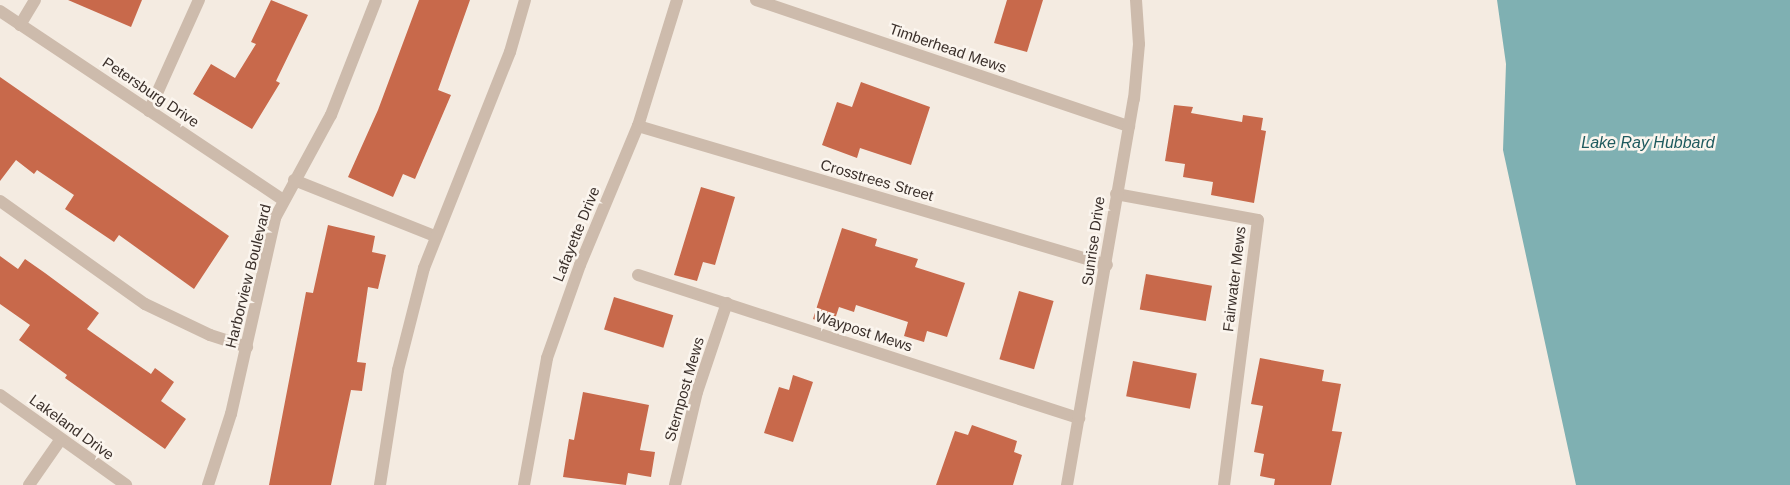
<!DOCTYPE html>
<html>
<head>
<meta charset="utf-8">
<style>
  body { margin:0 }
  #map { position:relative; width:1790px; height:485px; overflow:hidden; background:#f4ebe1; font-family:Helvetica,sans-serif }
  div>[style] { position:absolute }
  .water>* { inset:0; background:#7fb0b2 }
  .building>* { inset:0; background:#c8694b; transform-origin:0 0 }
  .minor>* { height:12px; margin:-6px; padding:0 6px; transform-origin:6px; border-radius:6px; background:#cdbbac }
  span { translate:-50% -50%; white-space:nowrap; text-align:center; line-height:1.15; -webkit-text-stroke:5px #fbf5ee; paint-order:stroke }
  .street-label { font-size:15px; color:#3b302b }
  .water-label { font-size:16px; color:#1f5a5e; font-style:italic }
</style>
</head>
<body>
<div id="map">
  <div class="water">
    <i style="clip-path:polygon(1497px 0,1790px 0,1790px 485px,1576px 485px,1503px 150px,1506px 64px)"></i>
  </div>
  <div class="building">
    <i style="clip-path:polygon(68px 0,142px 0,131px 27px)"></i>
    <i style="clip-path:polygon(271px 0,308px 15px,276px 81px,280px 83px,252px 129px,193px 94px,211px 64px,235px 78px,256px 44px,251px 42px)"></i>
    <i style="clip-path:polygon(419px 0,470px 0,438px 90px,451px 95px,415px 179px,403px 174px,393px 197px,348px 177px,378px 110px)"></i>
    <i style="clip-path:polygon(1007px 0,1043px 0,1027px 52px,994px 43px)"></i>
    <i style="clip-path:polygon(0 77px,229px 236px,194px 289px,119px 235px,114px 242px,65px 209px,74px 195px,37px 170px,34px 174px,16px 160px,0 181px)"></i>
    <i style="clip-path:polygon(861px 82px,930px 107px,911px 165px,860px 148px,857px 158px,822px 145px,837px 102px,852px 107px)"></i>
    <i style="clip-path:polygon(1174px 105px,1193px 107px,1191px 113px,1242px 122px,1243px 115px,1263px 118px,1261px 130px,1266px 131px,1254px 203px,1211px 195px,1213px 182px,1183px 177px,1185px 164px,1165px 161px)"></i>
    <i style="clip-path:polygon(701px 187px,735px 197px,715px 265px,703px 262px,697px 281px,674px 275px)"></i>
    <i style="clip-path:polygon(328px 225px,375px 236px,372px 252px,386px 255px,378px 289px,368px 287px,357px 362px,366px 363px,362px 391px,351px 390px,331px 485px,269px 485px,306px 292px,313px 293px)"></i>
    <i style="clip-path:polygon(842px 228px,877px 239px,875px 246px,918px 259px,915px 267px,965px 283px,947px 337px,927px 331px,924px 342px,904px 336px,908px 322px,856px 305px,854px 312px,839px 307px,833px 325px,813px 319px)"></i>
    <i style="clip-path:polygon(0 256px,18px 269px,25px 259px,45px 273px,99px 313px,87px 329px,151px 374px,155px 368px,174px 382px,161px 401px,186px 419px,165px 449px,65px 378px,67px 375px,19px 340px,30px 325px,0 304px)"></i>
    <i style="left:1146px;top:274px;width:67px;height:36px;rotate:10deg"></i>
    <i style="left:1019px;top:291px;width:36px;height:71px;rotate:16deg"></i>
    <i style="left:614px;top:297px;width:62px;height:34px;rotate:17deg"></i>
    <i style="clip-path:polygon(1260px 358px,1324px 370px,1322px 381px,1341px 384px,1332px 431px,1342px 432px,1331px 485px,1274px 485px,1275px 479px,1260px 476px,1264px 454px,1254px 452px,1263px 406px,1251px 404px)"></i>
    <i style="left:1133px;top:361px;width:65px;height:36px;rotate:11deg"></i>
    <i style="clip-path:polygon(793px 375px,813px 382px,793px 442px,764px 433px,779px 387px,789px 390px)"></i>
    <i style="clip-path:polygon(583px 392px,649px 405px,640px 450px,655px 452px,651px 477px,628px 473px,626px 485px,563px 477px,569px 439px,574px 440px)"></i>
    <i style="clip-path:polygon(972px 425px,1017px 441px,1014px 452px,1022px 455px,1013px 485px,936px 485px,955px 431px,968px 435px)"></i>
  </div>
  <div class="minor">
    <i style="left:756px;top:0;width:394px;rotate:18.7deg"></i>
    <i style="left:0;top:11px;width:340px;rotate:33.7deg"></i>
    <i style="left:20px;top:25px;width:29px;rotate:-59deg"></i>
    <i style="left:149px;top:111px;width:122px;rotate:-65.8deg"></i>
    <i style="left:638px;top:126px;width:489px;rotate:16.5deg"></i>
    <i style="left:294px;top:180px;width:152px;rotate:21.7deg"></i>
    <i style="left:1116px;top:194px;width:144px;rotate:10.4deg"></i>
    <i style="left:1258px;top:220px;width:267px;rotate:97.3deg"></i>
    <i style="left:0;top:201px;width:178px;rotate:35.4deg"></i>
    <i style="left:145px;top:304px;width:72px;rotate:25.5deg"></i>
    <i style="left:210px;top:335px;width:39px;rotate:18deg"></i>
    <i style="left:638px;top:275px;width:464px;rotate:18deg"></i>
    <i style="left:0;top:395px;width:155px;rotate:35.5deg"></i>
    <i style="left:29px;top:485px;width:56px;rotate:-55.2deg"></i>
    <i style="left:208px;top:485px;width:75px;rotate:-72.1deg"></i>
    <i style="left:231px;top:414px;width:201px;rotate:-77.3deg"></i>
    <i style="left:275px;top:218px;width:117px;rotate:-61.5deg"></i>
    <i style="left:331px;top:115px;width:123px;rotate:-68.6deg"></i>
    <i style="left:380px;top:485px;width:116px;rotate:-81.1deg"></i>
    <i style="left:398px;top:370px;width:105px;rotate:-75.7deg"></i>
    <i style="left:424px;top:268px;width:232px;rotate:-68.3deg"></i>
    <i style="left:510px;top:52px;width:54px;rotate:-73.9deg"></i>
    <i style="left:524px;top:485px;width:129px;rotate:-79.7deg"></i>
    <i style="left:547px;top:358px;width:99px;rotate:-70.5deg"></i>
    <i style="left:580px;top:265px;width:151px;rotate:-67.4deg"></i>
    <i style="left:638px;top:126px;width:132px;rotate:-72.8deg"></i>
    <i style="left:675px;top:485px;width:96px;rotate:-76.7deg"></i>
    <i style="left:697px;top:392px;width:94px;rotate:-71.4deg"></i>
    <i style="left:1067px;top:485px;width:392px;rotate:-80.2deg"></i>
    <i style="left:1134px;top:99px;width:55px;rotate:-84.8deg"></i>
    <i style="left:1139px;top:44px;width:44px;rotate:-93.9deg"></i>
  </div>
  <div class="street-label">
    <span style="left:948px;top:48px;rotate:19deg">Timberhead Mews</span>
    <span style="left:151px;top:92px;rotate:34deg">Petersburg Drive</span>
    <span style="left:877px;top:180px;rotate:16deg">Crosstrees Street</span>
    <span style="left:576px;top:234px;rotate:-68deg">Lafayette Drive</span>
    <span style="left:1093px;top:241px;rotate:-82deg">Sunrise Drive</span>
    <span style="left:248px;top:276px;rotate:-76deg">Harborview Boulevard</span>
    <span style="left:1234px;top:279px;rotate:-83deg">Fairwater Mews</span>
    <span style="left:864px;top:331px;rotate:18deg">Waypost Mews</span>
    <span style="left:684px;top:389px;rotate:-74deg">Sternpost Mews</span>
    <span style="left:72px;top:427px;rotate:36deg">Lakeland Drive</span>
  </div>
  <div class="water-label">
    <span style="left:1648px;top:143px">Lake Ray Hubbard</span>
  </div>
</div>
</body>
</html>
